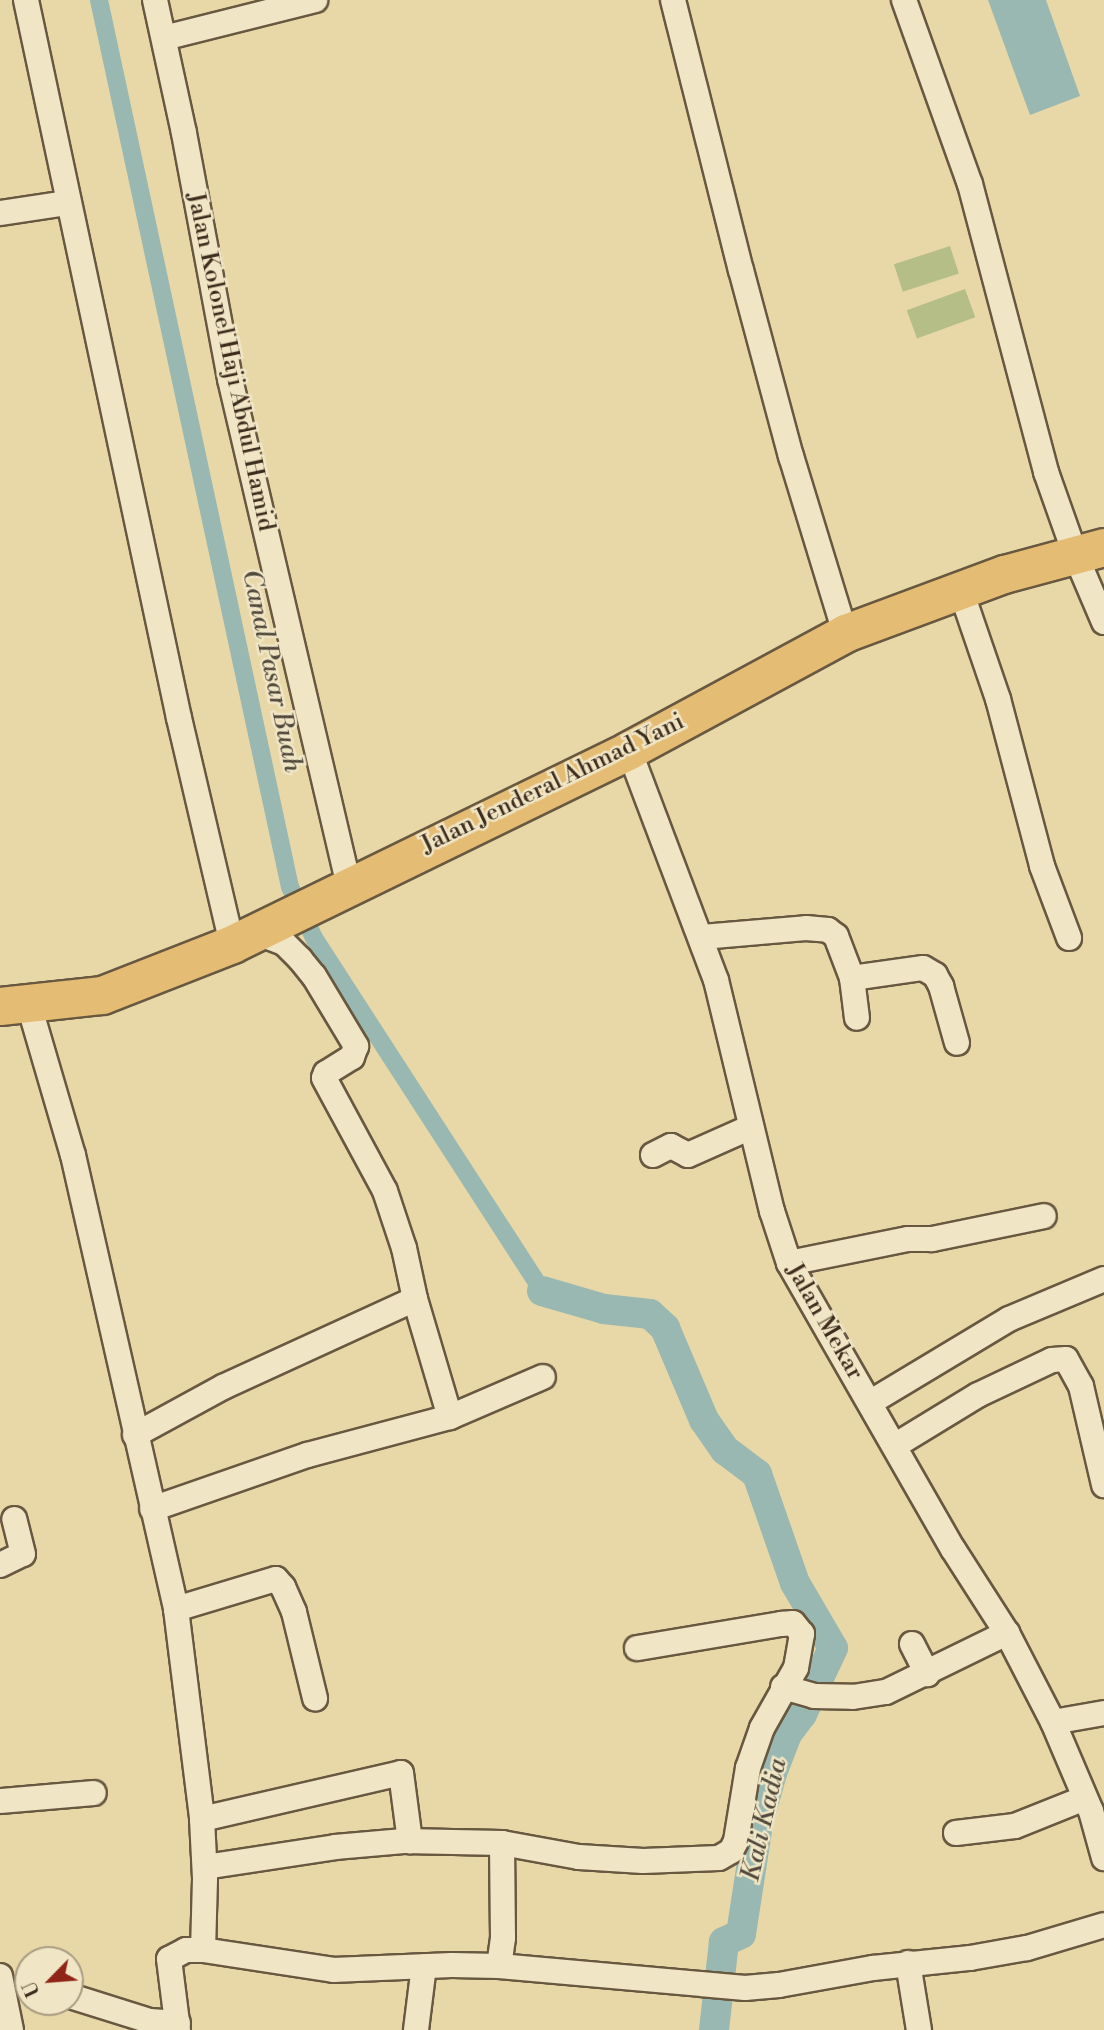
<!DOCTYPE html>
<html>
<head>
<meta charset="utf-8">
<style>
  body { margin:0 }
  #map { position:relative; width:1104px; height:2030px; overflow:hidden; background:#e8d8a8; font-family:"Libre Bodoni",serif }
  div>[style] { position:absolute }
  .green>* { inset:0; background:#b6be87; transform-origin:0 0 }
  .water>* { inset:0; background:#99b8b1 }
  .canal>* { height:18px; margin:-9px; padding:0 9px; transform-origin:9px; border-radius:9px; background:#99b8b1 }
  .river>* { height:30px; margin:-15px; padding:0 15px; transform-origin:15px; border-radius:15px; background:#99b8b1 }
  .roads { filter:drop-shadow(2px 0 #685840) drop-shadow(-2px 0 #685840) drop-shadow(0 2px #685840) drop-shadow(0 -2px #685840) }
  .minor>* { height:24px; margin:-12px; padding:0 12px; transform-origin:12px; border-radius:12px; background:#f0e6c6 }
  .highway>* { height:37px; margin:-18.5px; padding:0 18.5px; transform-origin:18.5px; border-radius:18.5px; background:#e4bc74 }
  span { translate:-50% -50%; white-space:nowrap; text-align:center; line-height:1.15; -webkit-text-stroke:5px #f0e6c6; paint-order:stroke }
  .street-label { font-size:24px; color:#3e2d1d }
  .water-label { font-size:26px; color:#50493b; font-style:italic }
  .north { position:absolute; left:14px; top:1946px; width:70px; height:70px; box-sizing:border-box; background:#f0e6c6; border:2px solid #a99c82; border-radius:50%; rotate:245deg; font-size:19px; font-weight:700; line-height:28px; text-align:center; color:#3e2d1d }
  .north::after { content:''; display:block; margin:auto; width:24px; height:32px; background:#8f2418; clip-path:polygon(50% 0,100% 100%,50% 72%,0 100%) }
</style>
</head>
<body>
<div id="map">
  <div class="green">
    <i style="left:950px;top:246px;width:29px;height:59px;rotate:72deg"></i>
    <i style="left:965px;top:289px;width:30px;height:62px;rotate:70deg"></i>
  </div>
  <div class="water">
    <i style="clip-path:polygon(988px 0,1046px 0,1080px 96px,1030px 115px)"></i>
  </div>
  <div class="canal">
    <i style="left:99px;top:0;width:907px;rotate:77.85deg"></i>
    <i style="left:290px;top:887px;width:56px;rotate:64.8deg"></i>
    <i style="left:314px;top:938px;width:420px;rotate:57.1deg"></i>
  </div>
  <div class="river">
    <i style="left:542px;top:1291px;width:65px;rotate:16.2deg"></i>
    <i style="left:604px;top:1309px;width:46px;rotate:6.2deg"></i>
    <i style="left:650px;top:1314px;width:21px;rotate:43deg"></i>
    <i style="left:665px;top:1328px;width:100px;rotate:67deg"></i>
    <i style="left:704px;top:1420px;width:37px;rotate:55deg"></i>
    <i style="left:725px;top:1450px;width:40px;rotate:37deg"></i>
    <i style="left:757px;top:1474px;width:115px;rotate:70.8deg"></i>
    <i style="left:795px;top:1583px;width:75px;rotate:59.7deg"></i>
    <i style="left:833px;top:1648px;width:73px;rotate:115.2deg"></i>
    <i style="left:802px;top:1714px;width:25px;rotate:127deg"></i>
    <i style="left:787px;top:1734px;width:42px;rotate:111deg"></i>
    <i style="left:772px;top:1773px;width:53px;rotate:105.4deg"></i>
    <i style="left:758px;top:1824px;width:111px;rotate:98.8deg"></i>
    <i style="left:741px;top:1934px;width:19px;rotate:155deg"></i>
    <i style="left:724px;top:1942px;width:89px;rotate:96.5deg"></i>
  </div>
  <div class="roads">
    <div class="minor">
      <i style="left:26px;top:0;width:734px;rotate:77.97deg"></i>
      <i style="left:179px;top:718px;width:232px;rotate:76.8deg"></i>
      <i style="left:155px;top:0;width:136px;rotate:77.7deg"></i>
      <i style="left:184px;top:133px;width:250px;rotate:79.4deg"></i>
      <i style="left:230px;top:379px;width:521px;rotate:76.79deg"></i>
      <i style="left:673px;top:0;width:278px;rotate:75.9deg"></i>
      <i style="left:741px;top:270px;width:193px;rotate:75deg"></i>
      <i style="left:791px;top:456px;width:185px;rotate:73deg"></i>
      <i style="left:904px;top:0;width:195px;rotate:70.3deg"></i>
      <i style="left:970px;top:184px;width:298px;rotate:75.2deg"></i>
      <i style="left:1046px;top:472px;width:87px;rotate:70.5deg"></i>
      <i style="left:1075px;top:554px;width:74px;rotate:66.9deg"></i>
      <i style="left:164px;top:38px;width:156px;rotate:-14.1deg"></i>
      <i style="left:0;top:213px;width:68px;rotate:-8.5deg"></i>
      <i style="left:961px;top:591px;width:114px;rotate:71.1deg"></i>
      <i style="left:998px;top:699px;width:173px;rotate:75.2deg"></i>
      <i style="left:1042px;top:866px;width:77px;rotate:69.4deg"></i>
      <i style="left:629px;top:750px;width:246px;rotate:69.3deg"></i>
      <i style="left:716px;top:980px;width:238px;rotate:76.4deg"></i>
      <i style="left:772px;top:1211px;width:55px;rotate:71.9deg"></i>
      <i style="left:789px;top:1263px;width:330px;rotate:60.2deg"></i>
      <i style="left:953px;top:1549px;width:100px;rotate:57.3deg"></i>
      <i style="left:1007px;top:1633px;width:100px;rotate:62.7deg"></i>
      <i style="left:1053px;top:1722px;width:97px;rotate:66.9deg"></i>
      <i style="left:1091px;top:1811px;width:49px;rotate:74.5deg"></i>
      <i style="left:255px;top:932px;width:31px;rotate:21deg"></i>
      <i style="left:284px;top:943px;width:23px;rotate:45deg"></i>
      <i style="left:300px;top:959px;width:22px;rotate:51deg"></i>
      <i style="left:314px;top:976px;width:82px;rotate:59deg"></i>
      <i style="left:356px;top:1046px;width:12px;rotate:110deg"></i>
      <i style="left:352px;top:1057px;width:31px;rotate:148deg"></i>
      <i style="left:326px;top:1073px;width:5px;rotate:112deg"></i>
      <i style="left:324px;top:1078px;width:128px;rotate:61.6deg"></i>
      <i style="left:385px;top:1191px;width:60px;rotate:71.6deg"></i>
      <i style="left:404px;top:1248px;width:52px;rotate:77.8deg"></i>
      <i style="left:702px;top:937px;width:104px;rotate:-4.9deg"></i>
      <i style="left:806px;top:928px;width:22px;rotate:5deg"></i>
      <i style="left:828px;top:930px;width:10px;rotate:37deg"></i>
      <i style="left:836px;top:936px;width:45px;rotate:69.1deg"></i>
      <i style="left:852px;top:978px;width:72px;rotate:-8deg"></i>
      <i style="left:923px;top:968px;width:14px;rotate:30deg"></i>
      <i style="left:935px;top:975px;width:13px;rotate:61deg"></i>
      <i style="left:941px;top:986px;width:59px;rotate:74.3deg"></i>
      <i style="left:852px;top:978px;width:40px;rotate:82.9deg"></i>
      <i style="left:29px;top:1005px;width:156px;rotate:73.7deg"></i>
      <i style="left:73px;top:1155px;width:466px;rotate:77.2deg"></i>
      <i style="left:176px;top:1609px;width:212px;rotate:82.9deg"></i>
      <i style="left:202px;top:1819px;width:60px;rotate:87.1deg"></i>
      <i style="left:205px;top:1879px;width:71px;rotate:91.6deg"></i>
      <i style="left:203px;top:1950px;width:17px;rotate:180deg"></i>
      <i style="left:186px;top:1950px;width:19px;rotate:152deg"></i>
      <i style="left:169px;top:1959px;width:72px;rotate:82.8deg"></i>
      <i style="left:653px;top:1155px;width:20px;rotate:-27deg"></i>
      <i style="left:671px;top:1146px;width:19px;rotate:28deg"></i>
      <i style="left:688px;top:1155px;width:69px;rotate:-24deg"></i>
      <i style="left:789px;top:1263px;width:121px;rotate:-11.4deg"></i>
      <i style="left:908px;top:1239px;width:24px"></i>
      <i style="left:932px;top:1239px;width:114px;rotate:-11.6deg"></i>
      <i style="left:871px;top:1402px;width:161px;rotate:-31deg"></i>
      <i style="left:1009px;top:1319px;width:103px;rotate:-22.8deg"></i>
      <i style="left:450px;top:1417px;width:101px;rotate:-23.3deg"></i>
      <i style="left:135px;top:1435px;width:100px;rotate:-28.6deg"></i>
      <i style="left:223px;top:1387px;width:211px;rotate:-24.6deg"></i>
      <i style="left:415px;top:1299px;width:123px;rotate:73.5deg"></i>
      <i style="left:450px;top:1417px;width:148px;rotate:165.1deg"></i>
      <i style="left:307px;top:1455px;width:164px;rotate:160.8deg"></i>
      <i style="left:896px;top:1445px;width:96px;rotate:-31.4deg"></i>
      <i style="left:978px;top:1395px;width:82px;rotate:-25.3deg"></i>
      <i style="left:1052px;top:1360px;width:14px;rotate:-4deg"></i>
      <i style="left:1066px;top:1359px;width:31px;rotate:61deg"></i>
      <i style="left:1081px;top:1386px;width:102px;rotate:76.9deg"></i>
      <i style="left:0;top:1565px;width:25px;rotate:-26deg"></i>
      <i style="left:23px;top:1554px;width:36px;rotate:-104deg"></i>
      <i style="left:176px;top:1609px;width:104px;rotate:-16.7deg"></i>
      <i style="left:276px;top:1579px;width:11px;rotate:49deg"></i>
      <i style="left:283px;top:1587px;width:27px;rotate:66deg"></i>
      <i style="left:294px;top:1612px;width:89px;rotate:76.3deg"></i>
      <i style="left:912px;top:1644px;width:34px;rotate:63deg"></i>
      <i style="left:783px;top:1687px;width:32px;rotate:16deg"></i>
      <i style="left:814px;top:1696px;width:39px;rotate:1deg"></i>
      <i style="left:853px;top:1697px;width:33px;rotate:-9deg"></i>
      <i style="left:886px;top:1692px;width:135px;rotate:-26deg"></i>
      <i style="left:1053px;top:1722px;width:52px;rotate:-10deg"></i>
      <i style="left:0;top:1801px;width:94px;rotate:-4.9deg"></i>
      <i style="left:202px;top:1819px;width:204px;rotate:-13deg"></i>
      <i style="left:401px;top:1773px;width:69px;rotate:82.5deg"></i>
      <i style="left:956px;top:1833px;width:59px;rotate:-6.8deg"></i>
      <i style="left:1015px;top:1826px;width:75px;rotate:-21.8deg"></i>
      <i style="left:502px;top:1843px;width:78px;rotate:10.3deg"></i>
      <i style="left:579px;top:1857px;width:64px;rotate:3.6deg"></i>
      <i style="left:643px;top:1861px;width:76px;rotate:-2.3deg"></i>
      <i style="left:719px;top:1858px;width:14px;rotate:-30deg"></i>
      <i style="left:731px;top:1851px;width:11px;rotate:-63deg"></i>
      <i style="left:736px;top:1841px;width:74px;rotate:-80.7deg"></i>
      <i style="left:748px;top:1768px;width:42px;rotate:-70.7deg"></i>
      <i style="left:762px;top:1728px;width:69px;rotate:-60.5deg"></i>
      <i style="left:796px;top:1668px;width:35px;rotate:-80deg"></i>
      <i style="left:802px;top:1634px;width:14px;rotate:-129deg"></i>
      <i style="left:793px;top:1623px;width:12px;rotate:175deg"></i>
      <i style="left:781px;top:1624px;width:146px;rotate:170.5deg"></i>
      <i style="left:205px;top:1867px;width:132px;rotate:-8.7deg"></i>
      <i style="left:335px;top:1847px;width:69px;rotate:-5deg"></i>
      <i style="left:404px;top:1841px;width:98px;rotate:1.2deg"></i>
      <i style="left:502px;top:1843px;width:95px;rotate:89.4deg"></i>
      <i style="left:503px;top:1938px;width:28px;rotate:98deg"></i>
      <i style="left:203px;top:1950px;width:132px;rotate:8.7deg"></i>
      <i style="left:333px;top:1970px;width:119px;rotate:-2.4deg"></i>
      <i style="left:452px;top:1965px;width:47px;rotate:1.2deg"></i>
      <i style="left:499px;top:1966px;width:247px;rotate:5.1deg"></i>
      <i style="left:745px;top:1988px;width:34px;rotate:-5deg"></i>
      <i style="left:779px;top:1985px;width:96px;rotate:-10.3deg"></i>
      <i style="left:873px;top:1968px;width:98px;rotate:-5.9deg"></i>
      <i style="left:970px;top:1958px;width:58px;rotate:-10deg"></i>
      <i style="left:1027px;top:1948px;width:80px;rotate:-16.6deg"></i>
      <i style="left:908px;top:1963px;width:68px;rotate:80.7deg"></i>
      <i style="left:0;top:1976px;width:55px;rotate:78.5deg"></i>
      <i style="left:70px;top:1996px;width:84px;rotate:17.4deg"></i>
      <i style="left:150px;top:2021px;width:28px;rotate:4deg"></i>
      <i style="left:416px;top:2030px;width:64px;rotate:-82.9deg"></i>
    </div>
    <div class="highway">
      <i style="left:0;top:1006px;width:103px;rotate:-6.2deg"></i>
      <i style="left:102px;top:995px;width:140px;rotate:-21.4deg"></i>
      <i style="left:232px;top:944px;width:442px;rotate:-26deg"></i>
      <i style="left:629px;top:750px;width:246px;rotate:-28.4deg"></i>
      <i style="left:845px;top:633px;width:170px;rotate:-20.4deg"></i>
      <i style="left:1004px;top:574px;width:104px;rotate:-15.1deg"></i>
    </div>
  </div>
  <div class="street-label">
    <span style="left:230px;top:362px;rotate:78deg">Jalan Kolonel Haji Abdul Hamid</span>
    <span style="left:553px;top:784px;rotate:-26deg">Jalan Jenderal Ahmad Yani</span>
    <span style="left:824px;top:1322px;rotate:60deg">Jalan Mekar</span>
  </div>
  <div class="water-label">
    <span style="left:271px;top:671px;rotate:78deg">Canal Pasar Buah</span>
    <span style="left:765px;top:1820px;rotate:-77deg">Kali Kadia</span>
  </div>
  <div class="north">U</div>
</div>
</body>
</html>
